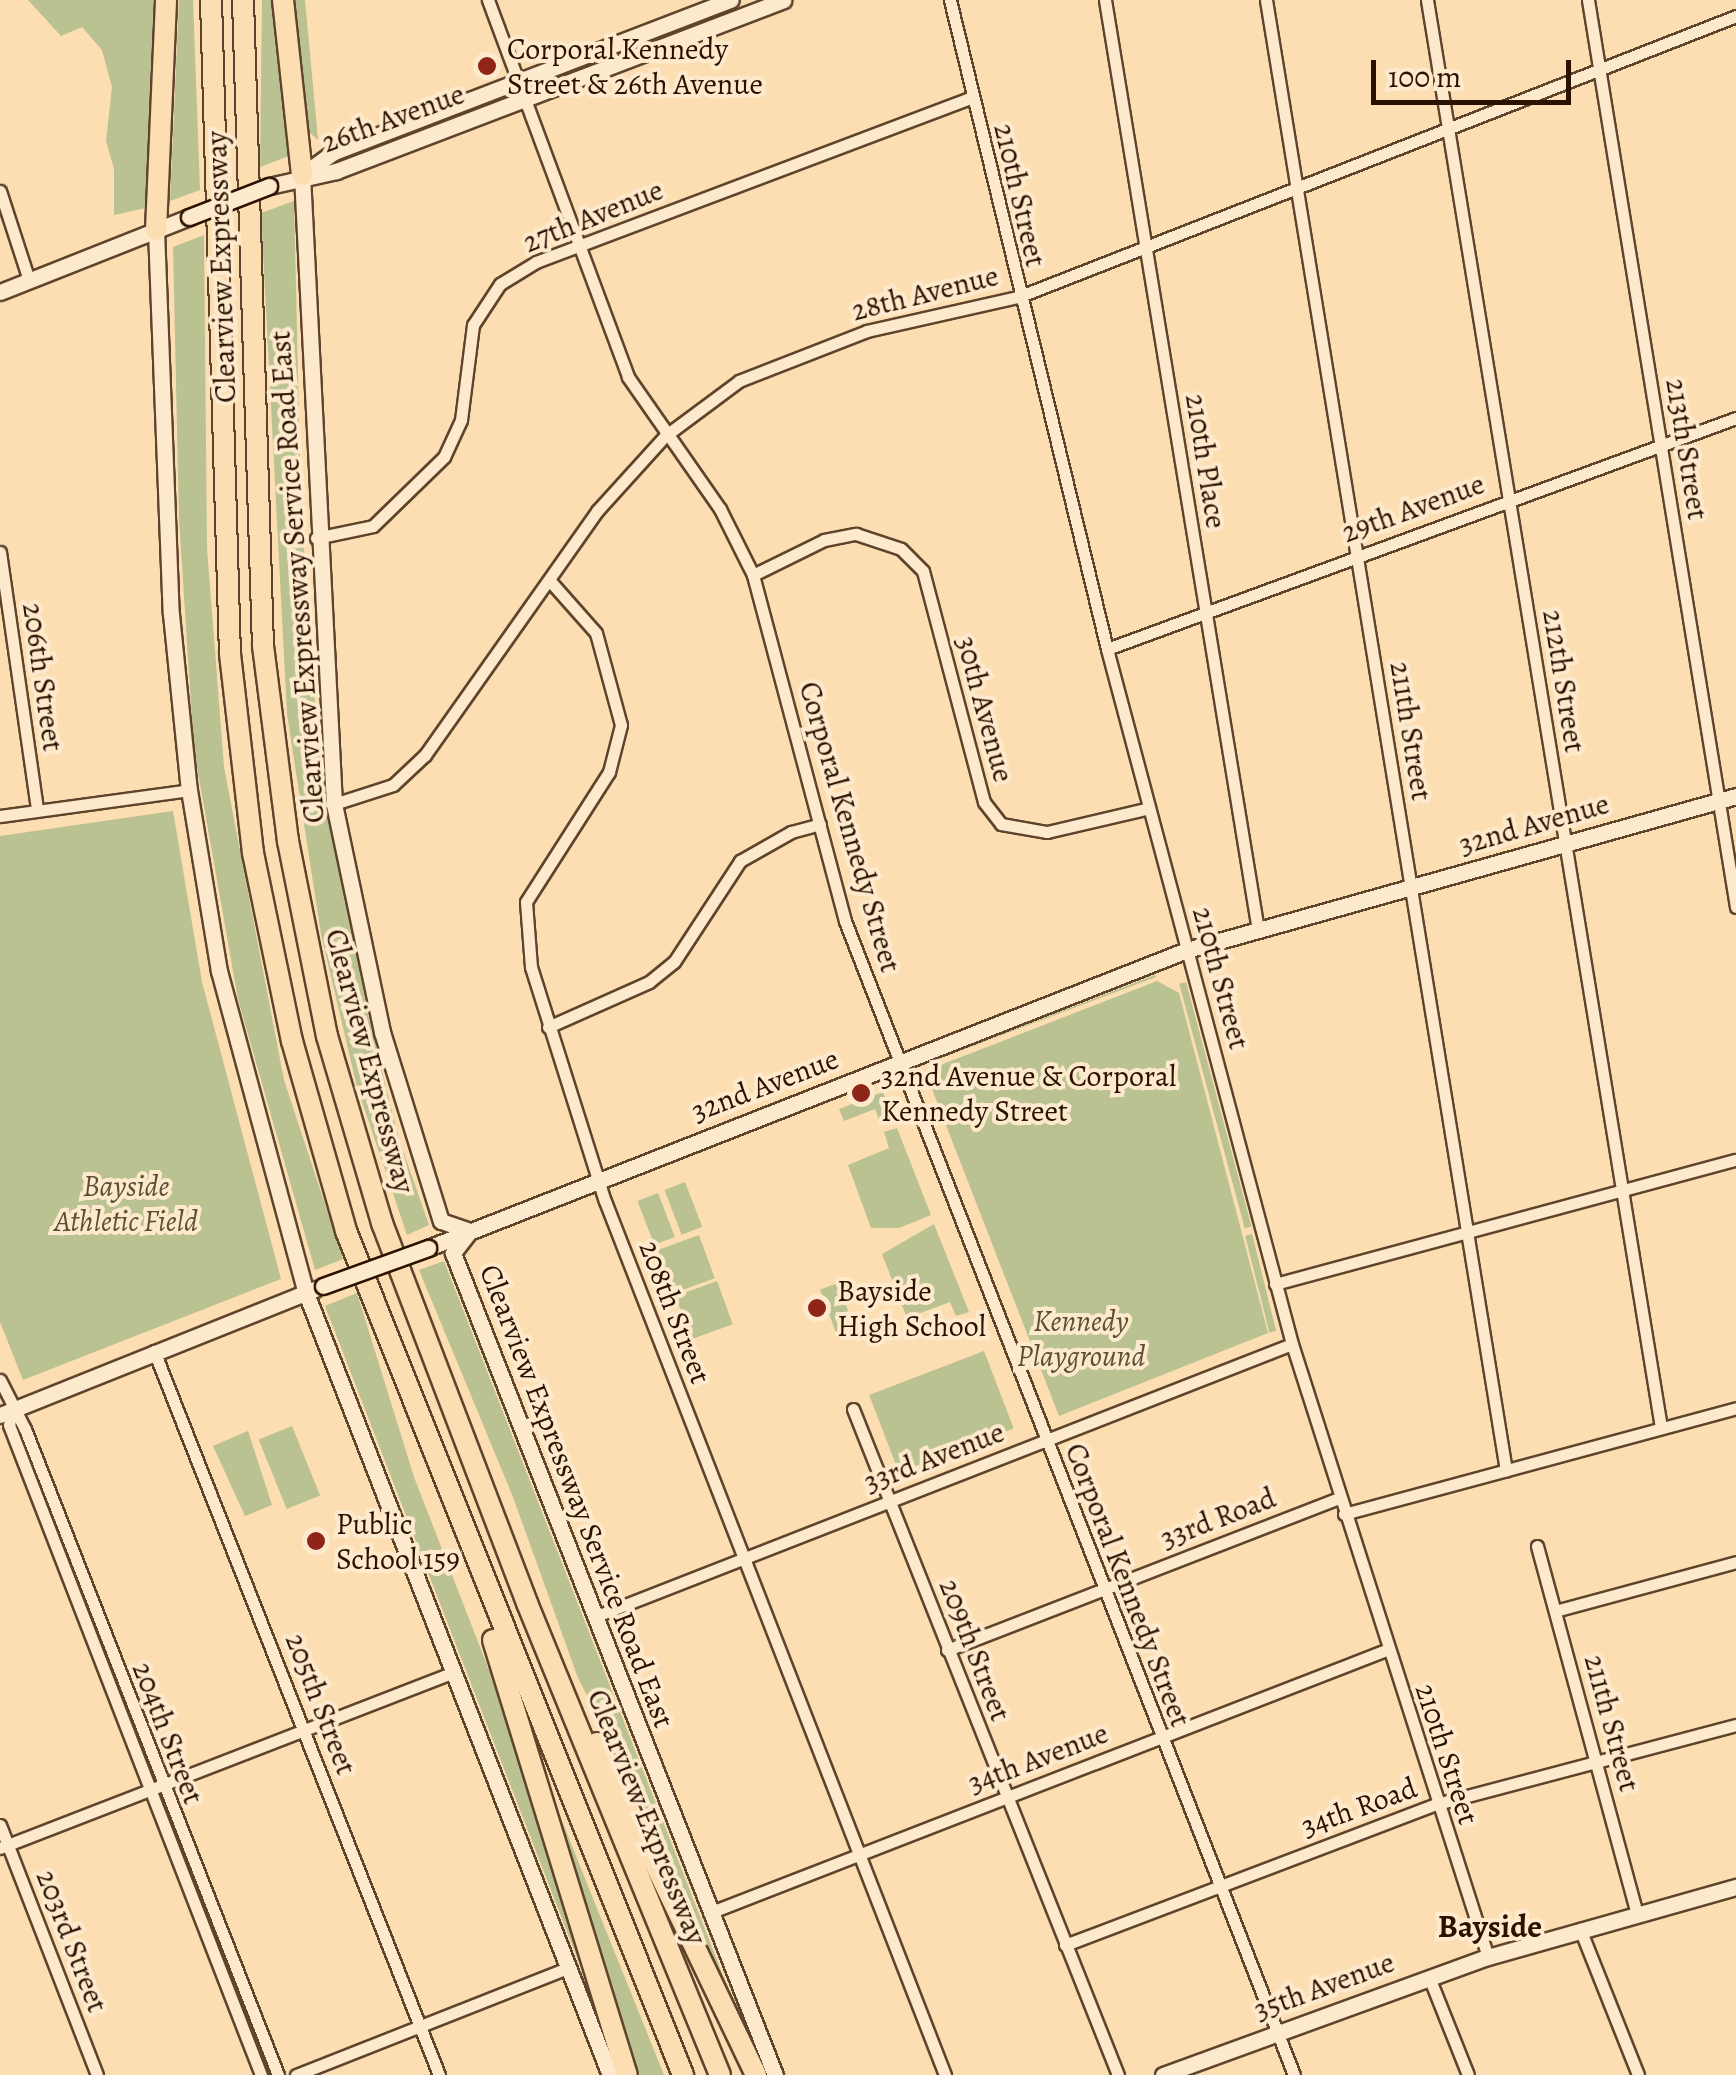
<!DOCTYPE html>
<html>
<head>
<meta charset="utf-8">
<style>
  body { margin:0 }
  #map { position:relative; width:1736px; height:2075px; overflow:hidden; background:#fcdeb2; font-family:Alegreya,serif }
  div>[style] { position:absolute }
  .green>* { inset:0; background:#b9c290; transform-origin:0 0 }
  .roads { filter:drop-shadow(2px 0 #5f442c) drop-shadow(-2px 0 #5f442c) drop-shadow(0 2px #5f442c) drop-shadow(0 -2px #5f442c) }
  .street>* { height:11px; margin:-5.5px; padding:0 5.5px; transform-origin:5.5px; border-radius:5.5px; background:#fdeacd }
  .secondary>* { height:15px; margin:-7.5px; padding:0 7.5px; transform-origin:7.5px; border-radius:7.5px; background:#fdeacd }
  .highway>* { height:20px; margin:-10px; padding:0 10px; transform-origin:10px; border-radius:10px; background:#fcdeb2 }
  .bridges { filter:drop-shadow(2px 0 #2b1100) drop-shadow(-2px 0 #2b1100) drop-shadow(0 2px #2b1100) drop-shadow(0 -2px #2b1100) }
  .secondary-bridge>* { height:15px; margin:-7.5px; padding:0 7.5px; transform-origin:7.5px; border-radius:7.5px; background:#fdeacd }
  .dots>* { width:28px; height:28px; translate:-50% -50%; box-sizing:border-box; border:5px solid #fdeacd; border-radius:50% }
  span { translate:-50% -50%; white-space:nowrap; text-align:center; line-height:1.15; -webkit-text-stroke:8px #fdeacd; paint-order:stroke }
  .poi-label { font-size:30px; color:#2b1100 }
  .left { translate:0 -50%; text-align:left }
  .street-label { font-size:30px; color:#2b1100 }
  .park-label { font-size:30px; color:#5d4f32; font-style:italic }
  .neighbourhood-label { font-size:32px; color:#2b1100; font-weight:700 }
  .scale { position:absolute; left:1371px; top:60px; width:200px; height:45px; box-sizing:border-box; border:5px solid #2b1100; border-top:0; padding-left:12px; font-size:30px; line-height:35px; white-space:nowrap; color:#2b1100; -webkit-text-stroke:8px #fdeacd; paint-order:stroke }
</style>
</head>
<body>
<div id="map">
  <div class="green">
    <i style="clip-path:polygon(28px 0,160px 0,155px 206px,114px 215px,114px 169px,106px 141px,112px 87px,102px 50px,82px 27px,61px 36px)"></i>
    <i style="clip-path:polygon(179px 0,193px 0,200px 190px,170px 201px)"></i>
    <i style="clip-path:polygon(262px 0,278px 0,294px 154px,260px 167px)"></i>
    <i style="clip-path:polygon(291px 0,305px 0,318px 140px,306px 129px)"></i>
    <i style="clip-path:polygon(294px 201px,301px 507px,318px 746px,367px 1010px,399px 1139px,429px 1225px,407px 1235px,357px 1087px,321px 934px,287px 714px,261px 213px)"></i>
    <i style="clip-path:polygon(204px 235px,207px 548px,224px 767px,284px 1080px,343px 1259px,315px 1270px,238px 999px,194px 750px,179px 519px,173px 247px)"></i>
    <i style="clip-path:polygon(173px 811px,202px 982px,281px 1279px,23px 1380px,0 1322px,0 836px)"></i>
    <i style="clip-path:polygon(1155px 975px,1156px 977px,925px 1064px)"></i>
    <i style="clip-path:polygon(1157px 981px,1179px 993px,1268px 1333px,1059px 1416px,925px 1071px)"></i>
    <i style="left:1186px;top:982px;width:253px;height:7px;rotate:75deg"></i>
    <i style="clip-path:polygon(883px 1092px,894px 1120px,881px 1125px,875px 1109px,844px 1121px,839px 1109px)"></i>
    <i style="clip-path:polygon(897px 1128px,931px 1215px,899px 1228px,871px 1228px,848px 1165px,889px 1148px,884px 1132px)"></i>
    <i style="left:685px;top:1182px;width:48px;height:22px;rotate:69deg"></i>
    <i style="left:658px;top:1193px;width:47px;height:22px;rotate:69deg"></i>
    <i style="clip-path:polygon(934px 1224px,969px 1312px,956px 1316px,950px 1302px,907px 1318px,882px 1254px)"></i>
    <i style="left:1252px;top:1234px;width:100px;height:7px;rotate:76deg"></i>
    <i style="left:699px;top:1235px;width:46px;height:44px;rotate:70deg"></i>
    <i style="clip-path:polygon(444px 1261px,733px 2001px,729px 2003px,655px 1826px,578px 1678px,513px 1497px,419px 1270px)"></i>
    <i style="left:717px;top:1281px;width:46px;height:44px;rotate:70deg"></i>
    <i style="left:838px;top:1283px;width:49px;height:19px;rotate:70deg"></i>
    <i style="clip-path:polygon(357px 1293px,414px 1477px,511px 1727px,595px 2004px,325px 1306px)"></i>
    <i style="left:984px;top:1351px;width:83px;height:123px;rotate:69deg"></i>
    <i style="left:292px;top:1426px;width:75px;height:36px;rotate:68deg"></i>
    <i style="clip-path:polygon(248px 1431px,272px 1505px,245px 1516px,213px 1446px)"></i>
    <i style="clip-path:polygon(551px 1793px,588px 1886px,664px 2075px,636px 2075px)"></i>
  </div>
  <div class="roads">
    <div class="street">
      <i style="left:488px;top:0;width:402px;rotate:69.6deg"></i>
      <i style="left:628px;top:377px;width:161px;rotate:55.1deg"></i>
      <i style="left:720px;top:509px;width:74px;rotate:63.4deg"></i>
      <i style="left:753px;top:575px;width:358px;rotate:75.1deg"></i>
      <i style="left:845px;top:921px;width:1238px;rotate:68.74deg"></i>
      <i style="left:950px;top:0;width:668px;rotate:76.4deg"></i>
      <i style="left:1107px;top:649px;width:719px;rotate:75.09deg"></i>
      <i style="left:1292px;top:1344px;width:644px;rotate:72.27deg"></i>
      <i style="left:1105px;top:0;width:943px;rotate:80.66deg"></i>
      <i style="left:1266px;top:0;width:1490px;rotate:80.73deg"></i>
      <i style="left:1427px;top:0;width:1447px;rotate:80.69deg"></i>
      <i style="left:1588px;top:0;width:919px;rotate:80.73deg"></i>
      <i style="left:0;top:191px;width:94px;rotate:72deg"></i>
      <i style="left:316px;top:538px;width:58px;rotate:-11.9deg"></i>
      <i style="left:373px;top:526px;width:99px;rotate:-44.2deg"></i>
      <i style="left:444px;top:457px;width:41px;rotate:-65.3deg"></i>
      <i style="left:461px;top:420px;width:96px;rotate:-82.8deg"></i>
      <i style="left:473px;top:325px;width:49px;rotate:-56.6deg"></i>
      <i style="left:500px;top:284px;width:42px;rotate:-31.4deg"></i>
      <i style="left:536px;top:262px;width:467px;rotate:-20.7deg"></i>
      <i style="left:0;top:552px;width:261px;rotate:81.8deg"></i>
      <i style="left:753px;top:575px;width:79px;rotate:-26.2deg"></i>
      <i style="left:824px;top:540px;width:33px;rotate:-11deg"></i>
      <i style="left:856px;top:534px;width:47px;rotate:18.4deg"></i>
      <i style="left:901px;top:549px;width:31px;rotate:45deg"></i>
      <i style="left:923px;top:571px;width:239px;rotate:75.2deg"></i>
      <i style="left:984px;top:802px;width:28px;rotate:52deg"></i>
      <i style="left:1001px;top:824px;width:47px;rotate:9.9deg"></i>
      <i style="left:1047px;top:832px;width:105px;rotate:-13.2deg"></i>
      <i style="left:550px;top:581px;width:69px;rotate:48.5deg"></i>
      <i style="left:596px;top:633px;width:95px;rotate:74.8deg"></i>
      <i style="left:621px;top:725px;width:49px;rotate:104.3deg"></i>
      <i style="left:609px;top:772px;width:154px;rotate:122.6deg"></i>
      <i style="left:526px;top:902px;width:65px;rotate:85.6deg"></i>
      <i style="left:531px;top:967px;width:245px;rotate:72.5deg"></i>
      <i style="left:605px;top:1201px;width:938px;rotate:68.74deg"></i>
      <i style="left:1107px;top:649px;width:670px;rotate:-20.17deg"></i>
      <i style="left:334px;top:804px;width:62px;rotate:-17.9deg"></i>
      <i style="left:393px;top:785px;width:44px;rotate:-43.2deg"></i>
      <i style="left:425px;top:755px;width:299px;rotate:-54.8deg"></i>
      <i style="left:597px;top:511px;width:101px;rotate:-47.8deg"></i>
      <i style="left:665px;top:436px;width:92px;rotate:-36.6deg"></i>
      <i style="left:739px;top:381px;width:137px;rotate:-21.3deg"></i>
      <i style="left:867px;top:331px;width:155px;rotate:-12.7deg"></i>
      <i style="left:1018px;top:297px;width:771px;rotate:-21.37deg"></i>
      <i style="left:0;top:816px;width:191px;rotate:-7.8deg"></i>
      <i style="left:548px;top:1027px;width:111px;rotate:-24deg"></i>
      <i style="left:649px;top:982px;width:32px;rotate:-39deg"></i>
      <i style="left:674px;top:962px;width:121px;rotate:-56.8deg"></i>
      <i style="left:740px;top:861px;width:59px;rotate:-29.6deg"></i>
      <i style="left:791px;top:832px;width:30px;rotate:-15deg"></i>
      <i style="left:1275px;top:1284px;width:477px;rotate:-15.1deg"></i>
      <i style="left:154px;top:1351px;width:778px;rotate:68.51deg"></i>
      <i style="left:0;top:1380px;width:55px;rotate:63deg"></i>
      <i style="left:25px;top:1429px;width:694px;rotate:68.61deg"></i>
      <i style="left:853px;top:1409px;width:717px;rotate:68.3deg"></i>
      <i style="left:12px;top:1410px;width:15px;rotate:101deg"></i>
      <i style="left:9px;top:1425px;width:697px;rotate:68.81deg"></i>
      <i style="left:1344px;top:1514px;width:406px;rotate:-15.1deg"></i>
      <i style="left:1537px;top:1546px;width:380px;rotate:74.8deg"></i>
      <i style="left:1555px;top:1611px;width:188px;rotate:-15.1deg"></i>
      <i style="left:594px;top:1617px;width:749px;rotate:-21.36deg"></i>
      <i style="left:947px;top:1650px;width:420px;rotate:-21.2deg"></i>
      <i style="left:0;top:1825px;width:268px;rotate:68.8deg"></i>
      <i style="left:0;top:1848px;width:486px;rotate:-21.2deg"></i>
      <i style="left:709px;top:1913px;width:726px;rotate:-21.23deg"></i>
      <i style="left:1580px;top:1929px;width:157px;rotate:68.3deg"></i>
      <i style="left:1065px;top:1945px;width:398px;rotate:-20.8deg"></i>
      <i style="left:1437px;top:1804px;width:309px;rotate:-14.8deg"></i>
      <i style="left:1429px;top:1977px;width:105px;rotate:68.3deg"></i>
      <i style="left:296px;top:2075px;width:292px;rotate:-21.5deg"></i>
    </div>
    <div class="secondary">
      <i style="left:302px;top:175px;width:630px;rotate:87.09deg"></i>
      <i style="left:334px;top:804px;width:233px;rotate:78.1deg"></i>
      <i style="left:382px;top:1032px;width:198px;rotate:72.7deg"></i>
      <i style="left:441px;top:1221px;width:31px;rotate:19deg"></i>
      <i style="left:470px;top:1231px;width:28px;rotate:128deg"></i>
      <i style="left:453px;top:1253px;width:883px;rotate:68.61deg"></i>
      <i style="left:302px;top:175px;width:39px;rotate:-36deg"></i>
      <i style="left:334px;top:152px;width:425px;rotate:-21deg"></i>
      <i style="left:269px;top:186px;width:69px;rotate:-12.6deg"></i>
      <i style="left:336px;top:171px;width:479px;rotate:-20.9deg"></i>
      <i style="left:156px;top:230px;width:384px;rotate:87.8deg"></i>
      <i style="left:171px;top:614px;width:177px;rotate:84.2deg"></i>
      <i style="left:189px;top:790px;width:183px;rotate:80.6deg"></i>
      <i style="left:219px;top:971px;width:334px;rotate:74.9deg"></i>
      <i style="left:306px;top:1293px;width:839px;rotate:68.76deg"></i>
      <i style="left:0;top:292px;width:203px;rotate:-21.6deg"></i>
      <i style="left:428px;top:1248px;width:815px;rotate:-21.44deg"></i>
      <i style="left:1187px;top:950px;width:570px;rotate:-15.67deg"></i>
      <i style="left:0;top:1415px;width:339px;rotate:-21.8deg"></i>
      <i style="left:1163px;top:2075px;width:346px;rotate:-20deg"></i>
      <i style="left:1488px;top:1957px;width:258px;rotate:-15.8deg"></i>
    </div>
    <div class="highway">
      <i style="left:211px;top:0;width:654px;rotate:88.34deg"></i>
      <i style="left:230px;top:654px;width:200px;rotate:83.4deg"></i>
      <i style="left:253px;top:853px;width:192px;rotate:78.3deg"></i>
      <i style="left:292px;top:1041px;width:198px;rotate:74.1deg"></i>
      <i style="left:346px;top:1231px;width:909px;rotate:68.23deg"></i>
      <i style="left:243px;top:0;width:646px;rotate:88.23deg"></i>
      <i style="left:263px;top:646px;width:197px;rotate:82.7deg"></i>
      <i style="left:288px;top:841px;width:199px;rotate:78.7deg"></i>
      <i style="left:327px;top:1036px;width:195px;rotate:73.6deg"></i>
      <i style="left:382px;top:1223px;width:407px;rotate:69.1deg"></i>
      <i style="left:527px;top:1603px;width:510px;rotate:67.76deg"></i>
      <i style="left:283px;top:0;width:176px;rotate:83.8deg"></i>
      <i style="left:156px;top:230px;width:230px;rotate:-87.5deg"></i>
      <i style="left:493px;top:1640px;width:455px;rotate:72.9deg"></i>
      <i style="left:597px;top:1743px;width:368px;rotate:64.4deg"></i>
    </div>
  </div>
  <div class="bridges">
    <div class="secondary-bridge">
      <i style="left:189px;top:217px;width:86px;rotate:-21.2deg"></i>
      <i style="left:323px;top:1286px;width:112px;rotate:-19.9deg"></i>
    </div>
  </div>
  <div class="dots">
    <i style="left:487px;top:66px;background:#8f2418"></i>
    <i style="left:861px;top:1093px;background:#8f2418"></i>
    <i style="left:817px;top:1308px;background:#8f2418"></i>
    <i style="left:316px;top:1541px;background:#8f2418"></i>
  </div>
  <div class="poi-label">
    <span class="left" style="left:507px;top:66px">Corporal Kennedy<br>Street &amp; 26th Avenue</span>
    <span class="left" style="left:881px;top:1093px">32nd Avenue &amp; Corporal<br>Kennedy Street</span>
    <span class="left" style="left:837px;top:1308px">Bayside<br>High School</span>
    <span class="left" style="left:336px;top:1541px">Public<br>School 159</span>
  </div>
  <div class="street-label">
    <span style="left:393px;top:118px;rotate:-20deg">26th Avenue</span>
    <span style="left:1020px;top:195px;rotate:77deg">210th Street</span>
    <span style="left:593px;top:216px;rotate:-22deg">27th Avenue</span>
    <span style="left:221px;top:267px;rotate:-92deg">Clearview Expressway</span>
    <span style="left:925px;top:293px;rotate:-14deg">28th Avenue</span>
    <span style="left:1687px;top:449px;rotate:81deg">213th Street</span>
    <span style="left:1206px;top:461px;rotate:81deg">210th Place</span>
    <span style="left:1413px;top:508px;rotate:-20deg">29th Avenue</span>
    <span style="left:297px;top:577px;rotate:-94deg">Clearview Expressway Service Road East</span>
    <span style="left:43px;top:677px;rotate:82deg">206th Street</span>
    <span style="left:1564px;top:681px;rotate:81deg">212th Street</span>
    <span style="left:985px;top:709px;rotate:75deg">30th Avenue</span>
    <span style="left:1411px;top:731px;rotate:81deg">211th Street</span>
    <span style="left:1534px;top:824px;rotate:-16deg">32nd Avenue</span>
    <span style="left:850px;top:827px;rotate:74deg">Corporal Kennedy Street</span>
    <span style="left:1221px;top:978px;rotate:75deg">210th Street</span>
    <span style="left:370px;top:1061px;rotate:75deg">Clearview Expressway</span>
    <span style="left:765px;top:1085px;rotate:-21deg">32nd Avenue</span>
    <span style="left:675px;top:1312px;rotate:69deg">208th Street</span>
    <span style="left:934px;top:1457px;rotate:-21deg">33rd Avenue</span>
    <span style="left:577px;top:1496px;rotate:69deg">Clearview Expressway Service Road East</span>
    <span style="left:1218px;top:1518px;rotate:-21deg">33rd Road</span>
    <span style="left:1128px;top:1585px;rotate:69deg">Corporal Kennedy Street</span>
    <span style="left:975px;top:1650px;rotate:69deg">209th Street</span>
    <span style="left:321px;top:1704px;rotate:69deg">205th Street</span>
    <span style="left:1612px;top:1723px;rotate:75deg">211th Street</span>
    <span style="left:168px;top:1733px;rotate:69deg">204th Street</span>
    <span style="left:1447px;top:1754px;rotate:72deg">210th Street</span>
    <span style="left:1038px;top:1758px;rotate:-21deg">34th Avenue</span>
    <span style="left:1359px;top:1807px;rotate:-20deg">34th Road</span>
    <span style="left:647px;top:1817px;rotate:68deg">Clearview Expressway</span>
    <span style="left:72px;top:1941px;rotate:69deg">203rd Street</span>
    <span style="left:1324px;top:1986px;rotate:-20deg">35th Avenue</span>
  </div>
  <div class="park-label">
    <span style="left:126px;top:1203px">Bayside<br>Athletic Field</span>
    <span style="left:1081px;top:1338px">Kennedy<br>Playground</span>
  </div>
  <div class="neighbourhood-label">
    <span style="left:1490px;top:1926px">Bayside</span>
  </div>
  <div class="scale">100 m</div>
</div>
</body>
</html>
